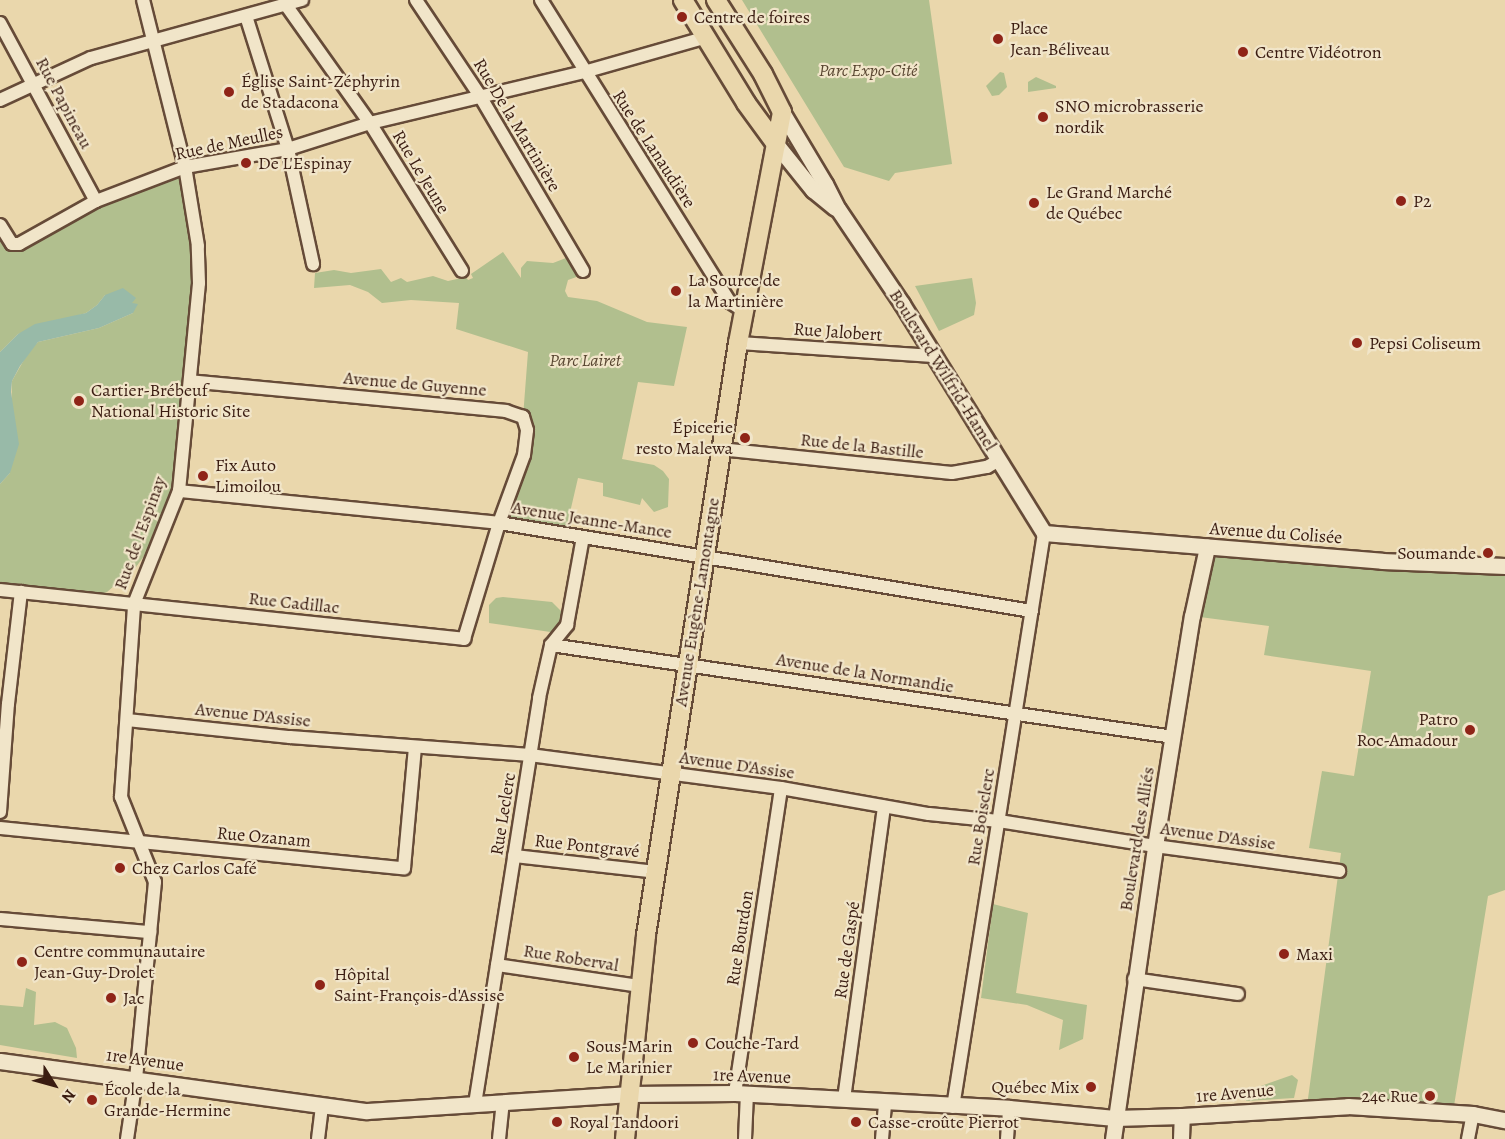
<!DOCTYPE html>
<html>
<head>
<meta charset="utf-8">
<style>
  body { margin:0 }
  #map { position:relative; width:1505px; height:1139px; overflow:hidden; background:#ead7ac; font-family:Alegreya,serif }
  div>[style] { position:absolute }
  .green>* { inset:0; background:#b1bf8e }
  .water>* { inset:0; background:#98baa8 }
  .roads { filter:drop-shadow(2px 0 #664b38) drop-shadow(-2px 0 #664b38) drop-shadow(0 2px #664b38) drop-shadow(0 -2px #664b38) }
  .minor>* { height:12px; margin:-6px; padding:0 6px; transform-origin:6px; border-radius:6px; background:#f1e5c9 }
  .tertiary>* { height:15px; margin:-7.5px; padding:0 7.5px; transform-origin:7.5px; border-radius:7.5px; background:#f1e5c9 }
  .primary>* { height:18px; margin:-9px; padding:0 9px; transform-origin:9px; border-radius:9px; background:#ead7ac }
  .dots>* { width:16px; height:16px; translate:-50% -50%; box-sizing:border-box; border:3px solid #f1e5c9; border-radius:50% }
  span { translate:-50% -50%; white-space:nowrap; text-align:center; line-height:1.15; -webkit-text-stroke:4.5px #f1e5c9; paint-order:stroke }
  .poi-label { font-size:18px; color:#3a1c11 }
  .left { translate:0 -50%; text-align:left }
  .right { translate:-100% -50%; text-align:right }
  .park-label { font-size:18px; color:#584530; font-style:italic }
  .street-label { font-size:18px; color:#3a1c11 }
  .north { position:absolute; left:24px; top:1055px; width:60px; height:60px; -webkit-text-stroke:4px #f1e5c9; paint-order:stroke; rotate:127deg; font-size:16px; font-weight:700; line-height:24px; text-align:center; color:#3a1c11 }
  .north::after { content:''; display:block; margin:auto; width:21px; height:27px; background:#3a1c11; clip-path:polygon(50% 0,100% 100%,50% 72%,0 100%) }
</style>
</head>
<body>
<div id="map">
  <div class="green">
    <i style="clip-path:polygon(742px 0,929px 0,952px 164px,895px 173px,889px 181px,844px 167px)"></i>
    <i style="clip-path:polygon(1000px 72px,1004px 73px,1007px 87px,999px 95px,992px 96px,986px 86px)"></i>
    <i style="clip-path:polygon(1036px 77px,1056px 86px,1056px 88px,1028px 92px,1028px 82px)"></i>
    <i style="clip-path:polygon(185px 167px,198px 246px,179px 491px,163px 530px,136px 567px,107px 592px,83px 600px,0 590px,0 484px,10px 473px,12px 381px,29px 351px,38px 342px,99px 328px,133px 313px,130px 295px,105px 295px,97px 305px,86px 313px,18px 334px,0 352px,0 225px,12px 244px,96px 201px)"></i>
    <i style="clip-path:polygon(503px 252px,521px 278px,521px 268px,527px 261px,553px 263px,566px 258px,582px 275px,568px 280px,565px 291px,568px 297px,597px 301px,647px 322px,687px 327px,674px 386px,638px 382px,622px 459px,654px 465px,663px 471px,669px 479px,668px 507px,654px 512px,642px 498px,640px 505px,603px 496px,603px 483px,578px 478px,565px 534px,499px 523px,524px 455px,523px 417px,528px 352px,456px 329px,459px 303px,411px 300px,382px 303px,368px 292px,350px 285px,314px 288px,315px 273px,334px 270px,351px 273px,381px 269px,391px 282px,401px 278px,407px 282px,433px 276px,448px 281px,466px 277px,468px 280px,473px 278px,471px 274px)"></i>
    <i style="clip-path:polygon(972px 278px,976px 303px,974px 315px,939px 331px,915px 286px)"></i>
    <i style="clip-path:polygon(1207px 547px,1505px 566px,1505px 890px,1488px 896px,1453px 1112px,1307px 1106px,1341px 853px,1309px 848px,1322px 771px,1354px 776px,1371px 671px,1264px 655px,1269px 626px,1192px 616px)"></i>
    <i style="clip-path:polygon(503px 597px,552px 602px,561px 611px,566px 624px,564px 634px,489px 623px,489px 605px,496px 598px)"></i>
    <i style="clip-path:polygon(993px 904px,1028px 913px,1016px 993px,1087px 1005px,1083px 1039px,1059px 1050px,1063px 1020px,1027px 1005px,981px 998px)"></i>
    <i style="clip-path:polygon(26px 988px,36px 992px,34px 1025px,55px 1022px,67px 1028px,76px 1048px,77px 1058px,0 1045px,0 1005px,23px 1007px)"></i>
    <i style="clip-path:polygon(1292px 1075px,1298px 1080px,1294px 1098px,1246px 1101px,1244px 1094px,1247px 1091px)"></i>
  </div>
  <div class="water">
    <i style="clip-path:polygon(123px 288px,136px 298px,132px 303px,138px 304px,133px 313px,99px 328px,38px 342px,20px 366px,12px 381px,11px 392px,19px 444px,10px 473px,0 484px,0 352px,18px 334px,35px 324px,86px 313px,97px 305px,105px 295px)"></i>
  </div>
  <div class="roads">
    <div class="minor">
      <i style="left:416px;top:0;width:115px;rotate:56.3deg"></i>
      <i style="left:480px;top:96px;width:203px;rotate:59.5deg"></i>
      <i style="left:541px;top:0;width:356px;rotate:58deg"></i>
      <i style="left:730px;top:302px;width:17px;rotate:33deg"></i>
      <i style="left:286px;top:5px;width:145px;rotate:54.6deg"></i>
      <i style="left:370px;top:123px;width:174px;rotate:58.1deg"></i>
      <i style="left:246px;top:16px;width:139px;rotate:72.5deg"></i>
      <i style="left:288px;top:149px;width:118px;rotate:77.7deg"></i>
      <i style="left:0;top:23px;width:202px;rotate:61.7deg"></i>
      <i style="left:0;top:100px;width:100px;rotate:-24.8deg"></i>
      <i style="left:91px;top:58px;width:219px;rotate:-15.4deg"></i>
      <i style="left:0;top:225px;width:22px;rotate:58deg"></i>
      <i style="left:12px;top:244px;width:7px"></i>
      <i style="left:19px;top:244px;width:88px;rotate:-29.2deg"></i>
      <i style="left:96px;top:201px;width:95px;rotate:-20.9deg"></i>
      <i style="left:185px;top:167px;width:105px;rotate:-9.9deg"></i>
      <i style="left:288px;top:149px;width:86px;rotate:-17.6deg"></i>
      <i style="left:370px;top:123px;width:220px;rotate:-13.4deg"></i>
      <i style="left:584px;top:72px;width:128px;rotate:-15.9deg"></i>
      <i style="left:738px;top:343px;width:197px;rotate:3.8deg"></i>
      <i style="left:720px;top:449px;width:233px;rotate:5.9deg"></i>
      <i style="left:952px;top:473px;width:36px;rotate:-10deg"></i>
      <i style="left:987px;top:467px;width:14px;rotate:-30deg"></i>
      <i style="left:179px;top:491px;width:322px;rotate:5.7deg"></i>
      <i style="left:499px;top:523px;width:540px;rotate:9.38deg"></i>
      <i style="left:0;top:590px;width:467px;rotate:6deg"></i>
      <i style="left:464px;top:639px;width:121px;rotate:-73.2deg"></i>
      <i style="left:499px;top:523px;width:72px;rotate:-69.8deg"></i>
      <i style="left:524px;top:455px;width:25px;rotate:-83deg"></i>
      <i style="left:527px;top:430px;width:14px;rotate:-107deg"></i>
      <i style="left:523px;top:417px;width:18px;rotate:-161deg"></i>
      <i style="left:506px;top:411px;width:316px;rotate:-174.6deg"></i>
      <i style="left:551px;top:645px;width:629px;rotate:8.41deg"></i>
      <i style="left:127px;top:720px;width:164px;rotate:6deg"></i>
      <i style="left:290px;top:737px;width:241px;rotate:4.3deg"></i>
      <i style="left:530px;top:755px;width:253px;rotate:7.5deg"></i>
      <i style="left:781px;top:788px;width:150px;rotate:10deg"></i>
      <i style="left:929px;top:814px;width:70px;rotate:5.7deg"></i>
      <i style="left:999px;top:821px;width:158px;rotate:9.1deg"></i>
      <i style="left:1155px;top:846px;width:186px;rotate:7.7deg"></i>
      <i style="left:0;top:812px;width:108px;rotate:-85.8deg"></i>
      <i style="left:8px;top:704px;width:113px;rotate:-83.4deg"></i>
      <i style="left:0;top:828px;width:406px;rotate:5.7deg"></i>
      <i style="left:404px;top:868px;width:121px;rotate:-84.8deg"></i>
      <i style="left:514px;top:856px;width:143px;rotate:6.4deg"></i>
      <i style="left:0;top:919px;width:151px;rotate:5deg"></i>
      <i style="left:497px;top:965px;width:144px;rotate:8.4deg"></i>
      <i style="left:1134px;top:979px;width:105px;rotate:8.2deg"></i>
      <i style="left:735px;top:1093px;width:308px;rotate:-81.4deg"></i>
      <i style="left:844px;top:1099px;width:295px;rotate:-82.2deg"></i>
      <i style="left:475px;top:1104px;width:411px;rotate:-81deg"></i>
      <i style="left:539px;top:698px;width:54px;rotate:-77.2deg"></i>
      <i style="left:551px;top:645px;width:26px;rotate:-51deg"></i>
      <i style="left:567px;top:625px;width:89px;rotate:-79.7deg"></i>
      <i style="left:953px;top:1107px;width:581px;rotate:-80.99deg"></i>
      <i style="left:127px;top:1139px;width:61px;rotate:-81.5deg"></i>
      <i style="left:136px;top:1079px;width:198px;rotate:-84.5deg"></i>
      <i style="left:155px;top:882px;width:92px;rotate:-111.8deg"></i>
      <i style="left:121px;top:797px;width:193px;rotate:-86.1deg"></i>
      <i style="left:134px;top:604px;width:122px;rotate:-68.3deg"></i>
      <i style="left:179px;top:491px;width:209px;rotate:-84.5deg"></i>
      <i style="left:199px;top:283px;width:37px;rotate:-92deg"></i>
      <i style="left:198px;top:246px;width:80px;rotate:-99.3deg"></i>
      <i style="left:185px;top:167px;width:172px;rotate:-104.1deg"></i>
      <i style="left:318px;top:1139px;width:33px;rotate:-83deg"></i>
      <i style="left:499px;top:1139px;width:36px;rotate:-84deg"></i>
      <i style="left:745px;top:1139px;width:45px;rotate:-87.5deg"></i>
      <i style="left:882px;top:1139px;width:38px;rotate:-85deg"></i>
      <i style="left:1007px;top:1139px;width:31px;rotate:-86deg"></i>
      <i style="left:1468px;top:1139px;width:25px;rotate:-79deg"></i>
    </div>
    <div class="tertiary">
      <i style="left:782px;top:112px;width:84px;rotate:59.2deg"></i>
      <i style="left:825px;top:184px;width:28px;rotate:63deg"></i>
      <i style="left:838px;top:209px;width:115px;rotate:56deg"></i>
      <i style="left:902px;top:304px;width:269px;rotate:58.2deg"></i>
      <i style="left:1044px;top:533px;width:339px;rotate:4.7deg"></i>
      <i style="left:1382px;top:561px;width:123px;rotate:2.3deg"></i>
      <i style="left:776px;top:144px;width:59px;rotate:51.2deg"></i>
      <i style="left:813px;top:190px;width:28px;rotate:39deg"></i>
      <i style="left:0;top:1061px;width:370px;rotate:7.8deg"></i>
      <i style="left:367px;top:1111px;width:264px;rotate:-3.7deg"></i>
      <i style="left:630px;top:1094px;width:105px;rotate:-0.5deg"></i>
      <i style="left:735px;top:1093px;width:274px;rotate:3.1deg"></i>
      <i style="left:1009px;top:1108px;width:106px;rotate:5.4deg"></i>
      <i style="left:1115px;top:1118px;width:67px;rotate:-1.7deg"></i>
      <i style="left:1182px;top:1116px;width:166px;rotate:-3.4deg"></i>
      <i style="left:1348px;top:1106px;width:125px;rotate:3.7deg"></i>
      <i style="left:1473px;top:1114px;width:33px;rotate:11deg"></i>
      <i style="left:1113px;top:1139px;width:296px;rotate:-81.8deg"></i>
      <i style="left:1155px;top:846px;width:233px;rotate:-80.9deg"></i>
      <i style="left:1192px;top:616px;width:71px;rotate:-77.7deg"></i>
      <i style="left:1181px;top:1139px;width:23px;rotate:-88deg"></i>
    </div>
    <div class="primary">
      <i style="left:683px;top:0;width:121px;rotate:58.5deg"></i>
      <i style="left:746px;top:103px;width:51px;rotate:53.8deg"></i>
      <i style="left:625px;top:1139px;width:205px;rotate:-84.1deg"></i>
      <i style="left:646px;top:935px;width:599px;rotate:-81.17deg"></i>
      <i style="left:738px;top:343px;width:235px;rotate:-79.2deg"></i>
      <i style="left:782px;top:112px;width:42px;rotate:-116.6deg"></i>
      <i style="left:763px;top:74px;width:88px;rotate:-122.4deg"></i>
    </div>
  </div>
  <div class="dots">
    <i style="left:682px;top:17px;background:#8f2418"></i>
    <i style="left:998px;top:39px;background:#8f2418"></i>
    <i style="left:1243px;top:52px;background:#8f2418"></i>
    <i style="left:229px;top:92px;background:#8f2418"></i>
    <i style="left:1043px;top:117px;background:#8f2418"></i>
    <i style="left:246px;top:163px;background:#8f2418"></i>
    <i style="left:1401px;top:201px;background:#8f2418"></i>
    <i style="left:1034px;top:203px;background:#8f2418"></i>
    <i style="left:676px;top:291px;background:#8f2418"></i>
    <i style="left:1357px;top:343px;background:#8f2418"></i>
    <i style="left:79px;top:401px;background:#8f2418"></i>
    <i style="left:745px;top:438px;background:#8f2418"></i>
    <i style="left:203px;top:476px;background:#8f2418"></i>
    <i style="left:1488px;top:553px;background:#8f2418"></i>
    <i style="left:1470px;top:730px;background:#8f2418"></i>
    <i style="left:120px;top:868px;background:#8f2418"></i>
    <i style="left:1284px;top:954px;background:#8f2418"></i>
    <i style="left:22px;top:962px;background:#8f2418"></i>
    <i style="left:320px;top:985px;background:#8f2418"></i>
    <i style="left:111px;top:998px;background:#8f2418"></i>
    <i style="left:693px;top:1043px;background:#8f2418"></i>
    <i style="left:574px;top:1057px;background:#8f2418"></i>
    <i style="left:1091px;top:1087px;background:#8f2418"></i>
    <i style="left:1430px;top:1096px;background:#8f2418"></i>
    <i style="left:92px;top:1100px;background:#8f2418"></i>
    <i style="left:557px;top:1122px;background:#8f2418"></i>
    <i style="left:856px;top:1122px;background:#8f2418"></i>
  </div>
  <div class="poi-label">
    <span class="left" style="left:694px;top:17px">Centre de foires</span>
    <span class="left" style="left:1010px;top:39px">Place<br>Jean-Béliveau</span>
    <span class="left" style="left:1255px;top:52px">Centre Vidéotron</span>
    <span class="left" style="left:241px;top:92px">Église Saint-Zéphyrin<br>de Stadacona</span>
    <span class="left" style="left:1055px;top:117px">SNO microbrasserie<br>nordik</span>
    <span class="left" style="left:258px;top:163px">De L'Espinay</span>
    <span class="left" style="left:1046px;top:203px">Le Grand Marché<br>de Québec</span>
    <span class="left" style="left:1413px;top:201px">P2</span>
    <span class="left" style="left:688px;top:291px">La Source de<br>la Martinière</span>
    <span class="left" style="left:1369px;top:343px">Pepsi Coliseum</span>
    <span class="left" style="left:91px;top:401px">Cartier-Brébeuf<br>National Historic Site</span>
    <span class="right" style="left:733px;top:438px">Épicerie<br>resto Malewa</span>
    <span class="left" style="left:215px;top:476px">Fix Auto<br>Limoilou</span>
    <span class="right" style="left:1476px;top:553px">Soumande</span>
    <span class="right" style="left:1458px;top:730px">Patro<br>Roc-Amadour</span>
    <span class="left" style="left:132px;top:868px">Chez Carlos Café</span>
    <span class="left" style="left:34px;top:962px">Centre communautaire<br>Jean-Guy-Drolet</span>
    <span class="left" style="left:1296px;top:954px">Maxi</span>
    <span class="left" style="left:334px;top:985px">Hôpital<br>Saint-François-d'Assise</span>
    <span class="left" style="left:123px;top:998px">Jac</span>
    <span class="left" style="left:705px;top:1043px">Couche-Tard</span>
    <span class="left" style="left:586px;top:1057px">Sous-Marin<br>Le Marinier</span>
    <span class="right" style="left:1079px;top:1087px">Québec Mix</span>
    <span class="left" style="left:104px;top:1100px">École de la<br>Grande-Hermine</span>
    <span class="right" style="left:1418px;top:1096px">24e Rue</span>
    <span class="left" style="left:569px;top:1122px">Royal Tandoori</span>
    <span class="left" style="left:868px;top:1122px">Casse-croûte Pierrot</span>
  </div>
  <div class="park-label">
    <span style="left:868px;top:70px">Parc Expo-Cité</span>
    <span style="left:585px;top:360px">Parc Lairet</span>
  </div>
  <div class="street-label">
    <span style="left:64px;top:103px;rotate:62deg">Rue Papineau</span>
    <span style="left:517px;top:125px;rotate:59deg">Rue De la Martinière</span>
    <span style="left:229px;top:143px;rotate:-12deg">Rue de Meulles</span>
    <span style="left:654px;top:149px;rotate:57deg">Rue de Lanaudière</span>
    <span style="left:421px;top:172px;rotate:59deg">Rue Le Jeune</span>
    <span style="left:838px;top:332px;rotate:4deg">Rue Jalobert</span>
    <span style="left:943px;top:370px;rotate:58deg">Boulevard Wilfrid-Hamel</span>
    <span style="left:415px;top:384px;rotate:5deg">Avenue de Guyenne</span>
    <span style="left:862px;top:446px;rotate:6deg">Rue de la Bastille</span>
    <span style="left:592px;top:520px;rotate:9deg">Avenue Jeanne-Mance</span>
    <span style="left:140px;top:533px;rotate:-70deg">Rue de l'Espinay</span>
    <span style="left:1276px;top:533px;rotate:4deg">Avenue du Colisée</span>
    <span style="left:697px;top:602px;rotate:-81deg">Avenue Eugène-Lamontagne</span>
    <span style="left:294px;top:603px;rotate:6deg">Rue Cadillac</span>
    <span style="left:865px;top:673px;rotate:9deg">Avenue de la Normandie</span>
    <span style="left:253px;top:715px;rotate:6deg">Avenue D'Assise</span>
    <span style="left:737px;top:765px;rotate:8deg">Avenue D'Assise</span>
    <span style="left:503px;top:814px;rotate:-81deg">Rue Leclerc</span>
    <span style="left:981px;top:817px;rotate:-81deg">Rue Boisclerc</span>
    <span style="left:1218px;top:836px;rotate:8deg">Avenue D'Assise</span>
    <span style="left:264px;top:837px;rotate:5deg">Rue Ozanam</span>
    <span style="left:1137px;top:839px;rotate:-81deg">Boulevard des Alliés</span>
    <span style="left:587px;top:846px;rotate:6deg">Rue Pontgravé</span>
    <span style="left:740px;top:938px;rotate:-81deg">Rue Bourdon</span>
    <span style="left:847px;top:950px;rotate:-82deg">Rue de Gaspé</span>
    <span style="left:571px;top:958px;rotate:9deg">Rue Roberval</span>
    <span style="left:145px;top:1060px;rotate:8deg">1re Avenue</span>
    <span style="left:752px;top:1076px;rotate:2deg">1re Avenue</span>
    <span style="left:1235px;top:1093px;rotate:-5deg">1re Avenue</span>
  </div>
  <div class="north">N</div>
</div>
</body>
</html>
